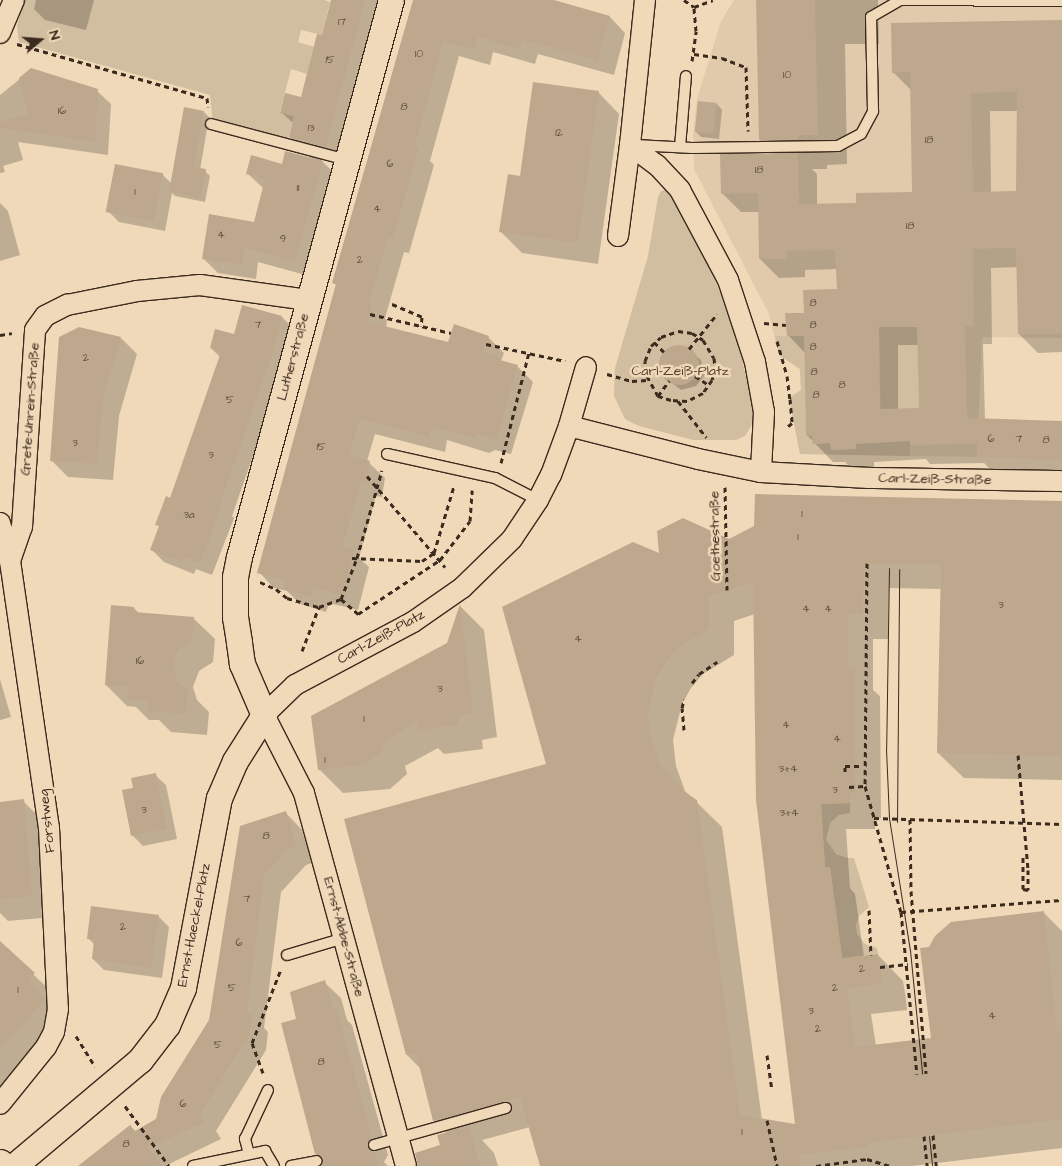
<!DOCTYPE html>
<html>
<head>
<meta charset="utf-8">
<style>
  body { margin:0 }
  #map { position:relative; width:1062px; height:1166px; overflow:hidden; background:#efd9b8; font-family:"Architects Daughter",sans-serif }
  div>[style] { position:absolute }
  .built>* { inset:0; background:#e0caab }
  .green>* { inset:0; background:#d1bd9f }
  .shadow>* { inset:0; background:#0003 }
  .building>* { inset:0; background:#bda88d; transform-origin:0 0 }
  .round { border-radius:50% }
  .path>* { height:3px; margin-top:-1.5px; transform-origin:0; background:repeating-linear-gradient(90deg,#3b2a1e 0 5px,transparent 0 9px) }
  .roads { filter:drop-shadow(1px 0 #3b2a1e) drop-shadow(-1px 0 #3b2a1e) drop-shadow(0 1px #3b2a1e) drop-shadow(0 -1px #3b2a1e) }
  .service>* { height:10px; margin:-5px; padding:0 5px; transform-origin:5px; border-radius:5px; background:#efd9b8 }
  .minor>* { height:20px; margin:-10px; padding:0 10px; transform-origin:10px; border-radius:10px; background:#efd9b8 }
  .tertiary>* { height:25px; margin:-12.5px; padding:0 12.5px; transform-origin:12.5px; border-radius:12.5px; background:#efd9b8 }
  .secondary>* { height:28px; margin:-14px; padding:0 14px; transform-origin:14px; border-radius:14px; background:#efd9b8 }
  .tram>* { height:1px; margin:-0.5px; padding:0 0.5px; transform-origin:0.5px; border-radius:0.5px; background:#3b2a1e }
  span { translate:-50% -50%; white-space:nowrap; text-align:center; line-height:1.15; -webkit-text-stroke:5px #efd9b8; paint-order:stroke }
  .number-label { font-size:11px; color:#5c4a3a }
  .number-label span { -webkit-text-stroke-width:0 }
  .street-label { font-size:14px; color:#3b2a1e }
  .park-label { font-size:14px; color:#524031 }
  .north { position:absolute; left:15px; top:15px; width:50px; height:50px; -webkit-text-stroke:4px #efd9b8; paint-order:stroke; rotate:72deg; font-size:14px; font-weight:700; line-height:20px; text-align:center; color:#3b2a1e }
  .north::after { content:''; display:block; margin:auto; width:18px; height:22px; background:#3b2a1e; clip-path:polygon(50% 0,100% 100%,50% 72%,0 100%) }
</style>
</head>
<body>
<div id="map">
  <div class="built">
    <i style="clip-path:polygon(734px 0,1062px 0,1062px 338px,982px 337px,977px 457px,800px 454px,789px 398px,801px 390px,800px 369px,779px 355px,769px 314px,694px 169px,693px 135px,697px 99px,721px 21px)"></i>
  </div>
  <div class="green">
    <i style="clip-path:polygon(24px 0,324px 0,330px 2px,322px 35px,301px 30px,298px 42px,314px 47px,307px 74px,291px 69px,280px 112px,294px 116px,288px 139px,213px 123px,210px 95px,19px 42px,17px 26px)"></i>
    <i style="clip-path:polygon(665px 190px,670px 193px,706px 257px,735px 330px,754px 410px,751px 426px,745px 436px,736px 440px,693px 440px,639px 426px,625px 419px,614px 396px,615px 368px,648px 256px,658px 197px,661px 191px)"></i>
    <i style="clip-path:polygon(879px 327px,917px 327px,919px 408px,910px 409px,910px 456px,800px 454px,789px 398px,801px 390px,800px 369px,779px 355px,775px 336px,804px 336px,806px 435px,812px 436px,813px 444px,830px 443px,832px 450px,856px 449px,856px 444px,881px 435px)"></i>
    <i style="clip-path:polygon(850px 803px,850px 813px,839px 815px,830px 823px,826px 840px,836px 854px,847px 858px,854px 858px,869px 907px,859px 916px,856px 925px,857px 934px,865px 944px,877px 948px,878px 954px,851px 957px,843px 965px,830px 867px,825px 867px,821px 804px)"></i>
  </div>
  <div class="shadow">
    <i style="clip-path:polygon(36px 0,94px 0,86px 30px,45px 20px,34px 9px)"></i>
    <i style="clip-path:polygon(332px 0,390px 0,346px 166px,320px 159px,337px 176px,309px 276px,258px 262px,256px 279px,218px 273px,203px 258px,255px 223px,264px 189px,247px 173px,312px 159px,290px 137px,294px 124px,281px 112px,302px 98px,323px 37px)"></i>
    <i style="clip-path:polygon(414px 0,550px 0,610px 17px,625px 33px,614px 75px,538px 54px,535px 64px,493px 52px,490px 65px,459px 56px,430px 161px,434px 165px,409px 253px,404px 252px,385px 318px,387px 321px,386px 328px,449px 343px,488px 337px,504px 353px,501px 361px,517px 366px,533px 382px,511px 454px,495px 450px,489px 453px,447px 440px,445px 452px,375px 434px,367px 461px,385px 478px,382px 497px,376px 496px,359px 558px,369px 567px,358px 610px,329px 603px,326px 612px,300px 604px,287px 591px,274px 588px,259px 572px,336px 285px,333px 282px)"></i>
    <i style="clip-path:polygon(evenodd,757px 0,878px 0,879px 44px,845px 44px,847px 164px,827px 165px,827px 169px,812px 169px,817px 174px,817px 205px,857px 204px,913px 194px,911px 90px,893px 72px,1062px 21px,1062px 352px,1038px 353px,1019px 334px,1018px 267px,991px 268px,992px 344px,983px 344px,985px 420px,1062px 422px,1062px 477px,997px 476px,984px 463px,930px 464px,926px 459px,874px 462px,874px 468px,852px 469px,845px 462px,833px 462px,807px 435px,805px 353px,788px 335px,805px 314px,838px 290px,837px 269px,805px 270px,805px 277px,779px 278px,760px 259px,759px 212px,741px 212px,722px 193px,775px 155px,760px 140px,757px 0,990px 111px,1018px 111px,1017px 192px,991px 192px,990px 111px,757px 0,898px 345px,919px 345px,920px 409px,898px 410px,898px 345px)"></i>
    <i style="clip-path:polygon(31px 70px,97px 91px,111px 104px,108px 155px,18px 142px,23px 160px,3px 166px,5px 172px,0 173px,0 95px)"></i>
    <i style="clip-path:polygon(598px 92px,619px 114px,598px 264px,522px 253px,501px 232px,521px 177px)"></i>
    <i style="clip-path:polygon(717px 104px,722px 110px,719px 139px,701px 137px,696px 132px)"></i>
    <i style="clip-path:polygon(204px 112px,209px 117px,200px 170px,205px 171px,210px 176px,205px 202px,175px 196px,172px 193px,165px 231px,119px 222px,108px 211px,162px 174px,171px 183px)"></i>
    <i style="clip-path:polygon(0 203px,8px 211px,20px 255px,0 261px)"></i>
    <i style="clip-path:polygon(282px 317px,294px 329px,283px 370px,232px 516px,234px 518px,212px 575px,196px 569px,194px 574px,164px 562px,151px 549px,160px 527px,157px 524px,171px 499px,221px 358px,211px 348px)"></i>
    <i style="clip-path:polygon(121px 338px,137px 354px,119px 416px,113px 480px,68px 477px,52px 461px)"></i>
    <i style="clip-path:polygon(683px 346px,701px 360px,704px 376px,696px 386px,681px 390px,663px 376px,660px 360px,667px 349px)"></i>
    <i style="clip-path:polygon(evenodd,1062px 502px,1062px 780px,964px 778px,938px 753px,942px 589px,889px 588px,888px 639px,873px 639px,873px 690px,880px 696px,881px 818px,875px 818px,875px 829px,846px 829px,850px 888px,855px 894px,864px 957px,878px 955px,903px 981px,906px 999px,907px 1010px,871px 1014px,876px 1046px,932px 1039px,1043px 912px,1062px 931px,1062px 1148px,912px 1166px,541px 1166px,530px 1127px,482px 1140px,494px 1153px,498px 1166px,428px 1166px,441px 1146px,447px 1133px,435px 1121px,421px 1069px,407px 1055px,547px 765px,661px 555px,729px 540px,1062px 502px,755px 614px,797px 1125px,762px 1120px,722px 827px,685px 791px,676px 766px,673px 740px,682px 704px,691px 688px,703px 674px,734px 655px,734px 621px,755px 614px)"></i>
    <i style="clip-path:polygon(460px 606px,484px 630px,497px 737px,482px 740px,483px 749px,444px 754px,438px 748px,405px 766px,407px 774px,390px 789px,343px 793px,319px 769px,448px 644px)"></i>
    <i style="clip-path:polygon(134px 608px,139px 613px,193px 618px,215px 639px,213px 662px,199px 671px,193px 687px,197px 700px,209px 712px,207px 735px,171px 732px,159px 720px,149px 720px,136px 707px,127px 706px,106px 685px)"></i>
    <i style="clip-path:polygon(0 679px,11px 717px,0 720px)"></i>
    <i style="clip-path:polygon(155px 775px,166px 785px,177px 839px,143px 846px,132px 835px,134px 789px)"></i>
    <i style="clip-path:polygon(23px 801px,44px 822px,53px 917px,8px 921px,0 913px,0 803px)"></i>
    <i style="clip-path:polygon(286px 813px,302px 830px,312px 863px,306px 865px,281px 892px,264px 1028px,268px 1032px,266px 1050px,216px 1131px,221px 1139px,165px 1166px,80px 1166px,157px 1120px,210px 1020px)"></i>
    <i style="clip-path:polygon(158px 916px,169px 927px,162px 978px,104px 970px,93px 959px,95px 945px,88px 938px)"></i>
    <i style="clip-path:polygon(0 943px,55px 995px,66px 1020px,0 1093px)"></i>
    <i style="clip-path:polygon(324px 982px,341px 998px,347px 1020px,352px 1025px,388px 1155px,384px 1162px,388px 1166px,323px 1166px,325px 1162px,316px 1154px,298px 1020px)"></i>
  </div>
  <div class="building">
    <i style="clip-path:polygon(331px 0,365px 0,326px 147px,289px 137px,294px 116px,280px 113px,285px 93px,301px 97px,317px 34px,322px 35px)"></i>
    <i style="clip-path:polygon(413px 0,554px 0,610px 16px,598px 60px,522px 40px,520px 49px,478px 37px,474px 50px,443px 41px,415px 146px,419px 148px,393px 239px,388px 237px,369px 303px,372px 304px,368px 322px,448px 342px,454px 324px,489px 336px,482px 352px,497px 356px,500px 360px,518px 365px,496px 440px,479px 435px,473px 438px,432px 426px,429px 437px,360px 419px,349px 455px,370px 461px,366px 482px,361px 481px,343px 546px,354px 550px,342px 595px,314px 588px,311px 597px,283px 589px,285px 580px,257px 573px,336px 284px,332px 283px)"></i>
    <i style="clip-path:polygon(756px 0,815px 0,818px 135px,798px 135px,798px 140px,759px 140px)"></i>
    <i style="clip-path:polygon(evenodd,1062px 20px,1062px 334px,1018px 334px,1016px 248px,973px 249px,974px 326px,965px 326px,967px 418px,1062px 421px,1062px 460px,977px 457px,977px 444px,910px 445px,910px 441px,856px 444px,856px 449px,831px 450px,830px 443px,813px 444px,812px 436px,806px 435px,804px 336px,787px 336px,785px 313px,804px 313px,803px 290px,837px 289px,835px 250px,787px 251px,787px 259px,759px 259px,758px 193px,721px 194px,720px 154px,798px 153px,799px 204px,856px 203px,856px 193px,912px 192px,910px 72px,892px 73px,891px 23px,1062px 20px,1017px 92px,1016px 191px,973px 192px,971px 93px,1017px 92px,1062px 20px,879px 327px,917px 327px,919px 408px,880px 409px,879px 327px)"></i>
    <i style="clip-path:polygon(31px 68px,98px 89px,95px 142px,0 128px,0 122px,28px 114px,19px 78px)"></i>
    <i style="clip-path:polygon(533px 82px,599px 91px,578px 243px,499px 232px,508px 174px,520px 176px)"></i>
    <i style="left:698px;top:101px;width:19px;height:31px;rotate:6deg"></i>
    <i style="clip-path:polygon(184px 107px,204px 111px,194px 167px,206px 169px,201px 198px,169px 192px)"></i>
    <i style="clip-path:polygon(285px 151px,323px 161px,295px 262px,244px 248px,242px 265px,202px 259px,209px 214px,254px 222px,265px 179px,246px 174px,251px 155px,282px 164px)"></i>
    <i style="left:115px;top:164px;width:49px;height:49px;rotate:11deg"></i>
    <i style="clip-path:polygon(242px 305px,282px 316px,271px 358px,220px 504px,222px 505px,200px 563px,184px 557px,182px 562px,150px 550px,159px 526px,155px 525px,166px 496px,170px 498px,221px 352px,210px 348px,215px 329px,234px 334px)"></i>
    <i style="clip-path:polygon(79px 327px,121px 337px,103px 399px,97px 464px,50px 461px,59px 337px)"></i>
    <i class="round" style="left:659px;top:345px;width:40px;height:40px"></i>
    <i style="clip-path:polygon(evenodd,755px 494px,1062px 501px,1062px 756px,937px 753px,941px 564px,864px 563px,863px 614px,848px 614px,848px 669px,855px 669px,855px 793px,850px 793px,850px 803px,821px 804px,825px 867px,830px 867px,842px 958px,878px 954px,881px 972px,882px 984px,847px 988px,855px 1047px,931px 1038px,920px 948px,929px 947px,935px 936px,951px 922px,1044px 911px,1057px 1032px,1062px 1031px,1062px 1119px,867px 1143px,868px 1147px,799px 1155px,800px 1166px,540px 1166px,520px 1097px,433px 1121px,416px 1053px,406px 1055px,344px 819px,546px 764px,502px 607px,633px 542px,659px 553px,657px 531px,683px 518px,729px 539px,754px 526px,755px 494px,753px 582px,756px 800px,795px 1124px,740px 1115px,697px 800px,682px 790px,660px 764px,651px 739px,648px 714px,656px 678px,666px 662px,678px 648px,709px 629px,709px 596px,753px 582px)"></i>
    <i style="clip-path:polygon(460px 604px,473px 713px,458px 716px,459px 725px,419px 730px,417px 722px,382px 742px,384px 749px,365px 765px,318px 770px,311px 716px,447px 643px)"></i>
    <i style="clip-path:polygon(111px 605px,134px 607px,134px 612px,194px 617px,192px 640px,178px 650px,173px 665px,177px 681px,188px 690px,186px 714px,148px 711px,149px 701px,127px 699px,128px 687px,105px 685px)"></i>
    <i style="clip-path:polygon(156px 773px,167px 829px,131px 836px,122px 790px,133px 788px,131px 778px)"></i>
    <i style="clip-path:polygon(24px 799px,32px 896px,0 899px,0 802px)"></i>
    <i style="clip-path:polygon(286px 811px,296px 846px,289px 848px,264px 875px,247px 1014px,252px 1014px,250px 1033px,200px 1114px,205px 1122px,148px 1148px,163px 1166px,78px 1166px,130px 1125px,135px 1131px,156px 1119px,161px 1097px,209px 1020px,240px 826px)"></i>
    <i style="clip-path:polygon(91px 906px,159px 915px,151px 968px,92px 959px,94px 940px,87px 939px)"></i>
    <i style="clip-path:polygon(0 941px,35px 973px,28px 981px,46px 999px,0 1049px)"></i>
    <i style="clip-path:polygon(325px 980px,333px 1008px,336px 1007px,372px 1138px,368px 1143px,368px 1147px,375px 1152px,379px 1166px,322px 1166px,322px 1157px,315px 1154px,281px 1023px,296px 1019px,290px 992px)"></i>
    <i style="clip-path:polygon(469px 1126px,480px 1166px,418px 1166px,415px 1153px,440px 1145px,437px 1135px)"></i>
  </div>
  <div class="path">
    <i style="left:684px;top:0;width:12px;rotate:35deg"></i>
    <i style="left:694px;top:7px;width:20px;rotate:-20deg"></i>
    <i style="left:17px;top:44px;width:198px;rotate:15.9deg"></i>
    <i style="left:207px;top:98px;width:9px;rotate:84deg"></i>
    <i style="left:694px;top:54px;width:28px;rotate:8deg"></i>
    <i style="left:722px;top:58px;width:26px;rotate:21deg"></i>
    <i style="left:746px;top:67px;width:64px;rotate:88.2deg"></i>
    <i style="left:692px;top:61px;width:30px;rotate:-82deg"></i>
    <i style="left:696px;top:31px;width:24px;rotate:-95deg"></i>
    <i style="left:392px;top:304px;width:33px;rotate:23deg"></i>
    <i style="left:422px;top:317px;width:9px;rotate:96deg"></i>
    <i style="left:370px;top:314px;width:83px;rotate:13.2deg"></i>
    <i style="left:764px;top:323px;width:22px;rotate:5deg"></i>
    <i style="left:678px;top:331px;width:14px;rotate:8deg"></i>
    <i style="left:692px;top:333px;width:13px;rotate:32deg"></i>
    <i style="left:703px;top:340px;width:21px;rotate:59deg"></i>
    <i style="left:714px;top:358px;width:10px;rotate:84deg"></i>
    <i style="left:715px;top:368px;width:12px;rotate:104deg"></i>
    <i style="left:712px;top:380px;width:16px;rotate:125deg"></i>
    <i style="left:703px;top:393px;width:18px;rotate:153deg"></i>
    <i style="left:687px;top:401px;width:16px;rotate:-176deg"></i>
    <i style="left:671px;top:400px;width:14px;rotate:-163deg"></i>
    <i style="left:658px;top:396px;width:26px;rotate:-119deg"></i>
    <i style="left:645px;top:373px;width:12px;rotate:-90deg"></i>
    <i style="left:645px;top:361px;width:16px;rotate:-68deg"></i>
    <i style="left:651px;top:346px;width:13px;rotate:-42deg"></i>
    <i style="left:661px;top:337px;width:18px;rotate:-19deg"></i>
    <i style="left:0;top:335px;width:12px;rotate:-9deg"></i>
    <i style="left:777px;top:341px;width:36px;rotate:74deg"></i>
    <i style="left:787px;top:376px;width:23px;rotate:83deg"></i>
    <i style="left:790px;top:399px;width:24px;rotate:85deg"></i>
    <i style="left:792px;top:423px;width:8px;rotate:140deg"></i>
    <i style="left:654px;top:342px;width:14px;rotate:45deg"></i>
    <i style="left:486px;top:344px;width:81px;rotate:12.1deg"></i>
    <i style="left:689px;top:349px;width:45px;rotate:-51.3deg"></i>
    <i style="left:607px;top:374px;width:26px;rotate:16deg"></i>
    <i style="left:632px;top:381px;width:15px;rotate:-4deg"></i>
    <i style="left:695px;top:376px;width:17px;rotate:33deg"></i>
    <i style="left:658px;top:396px;width:19px;rotate:-54deg"></i>
    <i style="left:678px;top:401px;width:46px;rotate:52.1deg"></i>
    <i style="left:501px;top:463px;width:114px;rotate:-75.8deg"></i>
    <i style="left:367px;top:476px;width:120px;rotate:49.4deg"></i>
    <i style="left:725px;top:487px;width:103px;rotate:88.9deg"></i>
    <i style="left:352px;top:558px;width:70px;rotate:2.5deg"></i>
    <i style="left:422px;top:561px;width:14px;rotate:-34deg"></i>
    <i style="left:434px;top:553px;width:70px;rotate:-73.4deg"></i>
    <i style="left:867px;top:563px;width:223px;rotate:90.5deg"></i>
    <i style="left:865px;top:786px;width:131px;rotate:74.1deg"></i>
    <i style="left:901px;top:912px;width:163px;rotate:84.4deg"></i>
    <i style="left:260px;top:582px;width:17px;rotate:24deg"></i>
    <i style="left:276px;top:589px;width:14px;rotate:39deg"></i>
    <i style="left:287px;top:598px;width:33px;rotate:16deg"></i>
    <i style="left:319px;top:607px;width:23px;rotate:-20deg"></i>
    <i style="left:341px;top:599px;width:44px;rotate:-68.7deg"></i>
    <i style="left:357px;top:558px;width:91px;rotate:-74.1deg"></i>
    <i style="left:341px;top:599px;width:23px;rotate:41deg"></i>
    <i style="left:358px;top:614px;width:98px;rotate:-33.4deg"></i>
    <i style="left:440px;top:560px;width:49px;rotate:-52.4deg"></i>
    <i style="left:470px;top:521px;width:31px;rotate:-86deg"></i>
    <i style="left:302px;top:651px;width:47px;rotate:-68.9deg"></i>
    <i style="left:692px;top:683px;width:11px;rotate:-52deg"></i>
    <i style="left:699px;top:674px;width:22px;rotate:-34deg"></i>
    <i style="left:684px;top:730px;width:22px;rotate:-95deg"></i>
    <i style="left:682px;top:708px;width:9px;rotate:-77deg"></i>
    <i style="left:1018px;top:755px;width:115px;rotate:85deg"></i>
    <i style="left:1028px;top:870px;width:20px;rotate:90deg"></i>
    <i style="left:1028px;top:890px;width:5px;rotate:-169deg"></i>
    <i style="left:1023px;top:889px;width:34px;rotate:-90deg"></i>
    <i style="left:845px;top:772px;width:6px;rotate:-90deg"></i>
    <i style="left:845px;top:766px;width:16px"></i>
    <i style="left:849px;top:787px;width:16px;rotate:-4deg"></i>
    <i style="left:874px;top:818px;width:188px;rotate:1.8deg"></i>
    <i style="left:910px;top:819px;width:72px;rotate:89.2deg"></i>
    <i style="left:911px;top:891px;width:183px;rotate:85.3deg"></i>
    <i style="left:869px;top:910px;width:45px;rotate:87.5deg"></i>
    <i style="left:901px;top:912px;width:161px;rotate:-4.3deg"></i>
    <i style="left:880px;top:967px;width:28px;rotate:-6deg"></i>
    <i style="left:76px;top:1036px;width:36px;rotate:58deg"></i>
    <i style="left:767px;top:1055px;width:34px;rotate:82deg"></i>
    <i style="left:263px;top:1073px;width:32px;rotate:-110deg"></i>
    <i style="left:252px;top:1043px;width:79px;rotate:-68.6deg"></i>
    <i style="left:125px;top:1106px;width:74px;rotate:53.7deg"></i>
    <i style="left:767px;top:1120px;width:47px;rotate:77.7deg"></i>
    <i style="left:933px;top:1135px;width:31px;rotate:84deg"></i>
    <i style="left:924px;top:1136px;width:30px;rotate:84deg"></i>
    <i style="left:816px;top:1166px;width:51px;rotate:-7.8deg"></i>
    <i style="left:867px;top:1159px;width:24px;rotate:17deg"></i>
  </div>
  <div class="roads">
    <div class="service">
      <i style="left:211px;top:124px;width:141px;rotate:14.8deg"></i>
      <i style="left:635px;top:145px;width:57px;rotate:3deg"></i>
      <i style="left:692px;top:148px;width:146px;rotate:-0.8deg"></i>
      <i style="left:838px;top:146px;width:26px;rotate:-28deg"></i>
      <i style="left:861px;top:134px;width:26px;rotate:-62deg"></i>
      <i style="left:873px;top:111px;width:94px;rotate:-91.2deg"></i>
      <i style="left:871px;top:17px;width:34px;rotate:-30deg"></i>
      <i style="left:901px;top:0;width:161px;rotate:0.4deg"></i>
      <i style="left:680px;top:147px;width:71px;rotate:-85.2deg"></i>
      <i style="left:387px;top:454px;width:111px;rotate:12.5deg"></i>
      <i style="left:495px;top:478px;width:48px;rotate:27.1deg"></i>
      <i style="left:287px;top:955px;width:59px;rotate:-16.6deg"></i>
      <i style="left:374px;top:1145px;width:137px;rotate:-15.7deg"></i>
      <i style="left:249px;top:1154px;width:16px;rotate:-105deg"></i>
      <i style="left:245px;top:1139px;width:54px;rotate:-64.9deg"></i>
      <i style="left:193px;top:1166px;width:74px;rotate:-11.8deg"></i>
      <i style="left:265px;top:1151px;width:17px;rotate:59deg"></i>
      <i style="left:291px;top:1166px;width:26px;rotate:-11deg"></i>
    </div>
    <div class="minor">
      <i style="left:0;top:33px;width:36px;rotate:-67deg"></i>
      <i style="left:630px;top:145px;width:34px;rotate:37deg"></i>
      <i style="left:657px;top:165px;width:34px;rotate:47deg"></i>
      <i style="left:680px;top:190px;width:102px;rotate:61.9deg"></i>
      <i style="left:728px;top:280px;width:86px;rotate:71.8deg"></i>
      <i style="left:755px;top:362px;width:51px;rotate:79.8deg"></i>
      <i style="left:764px;top:412px;width:60px;rotate:92.9deg"></i>
      <i style="left:618px;top:236px;width:92px;rotate:-82.5deg"></i>
      <i style="left:630px;top:145px;width:146px;rotate:-84.1deg"></i>
      <i style="left:569px;top:426px;width:133px;rotate:14.3deg"></i>
      <i style="left:698px;top:459px;width:64px;rotate:11.7deg"></i>
      <i style="left:761px;top:472px;width:108px;rotate:3.2deg"></i>
      <i style="left:869px;top:478px;width:193px;rotate:0.9deg"></i>
      <i style="left:0;top:523px;width:39px;rotate:75deg"></i>
      <i style="left:10px;top:561px;width:270px;rotate:81.7deg"></i>
      <i style="left:49px;top:828px;width:181px;rotate:87.2deg"></i>
      <i style="left:58px;top:1009px;width:23px;rotate:100deg"></i>
      <i style="left:54px;top:1032px;width:17px;rotate:118deg"></i>
      <i style="left:46px;top:1047px;width:73px;rotate:128.9deg"></i>
      <i style="left:10px;top:561px;width:36px;rotate:-71deg"></i>
      <i style="left:22px;top:527px;width:197px;rotate:-86.2deg"></i>
      <i style="left:35px;top:330px;width:17px;rotate:-54deg"></i>
      <i style="left:45px;top:316px;width:25px;rotate:-27deg"></i>
      <i style="left:67px;top:305px;width:71px;rotate:-11.3deg"></i>
      <i style="left:137px;top:291px;width:63px;rotate:-5.4deg"></i>
      <i style="left:200px;top:285px;width:109px;rotate:7.9deg"></i>
      <i style="left:406px;top:1166px;width:387px;rotate:-105.3deg"></i>
      <i style="left:304px;top:793px;width:88px;rotate:-117.1deg"></i>
      <i style="left:264px;top:715px;width:43px;rotate:-44.1deg"></i>
      <i style="left:295px;top:685px;width:134px;rotate:-28.1deg"></i>
      <i style="left:413px;top:622px;width:60px;rotate:-34.8deg"></i>
      <i style="left:462px;top:588px;width:70px;rotate:-44.4deg"></i>
      <i style="left:512px;top:539px;width:47px;rotate:-56.3deg"></i>
      <i style="left:538px;top:500px;width:28px;rotate:-63deg"></i>
      <i style="left:551px;top:475px;width:52px;rotate:-69.8deg"></i>
      <i style="left:569px;top:426px;width:61px;rotate:-73.9deg"></i>
    </div>
    <div class="tertiary">
      <i style="left:14px;top:1166px;width:165px;rotate:-40.1deg"></i>
      <i style="left:140px;top:1060px;width:44px;rotate:-52.4deg"></i>
      <i style="left:167px;top:1025px;width:40px;rotate:-66.6deg"></i>
      <i style="left:183px;top:988px;width:193px;rotate:-79.3deg"></i>
      <i style="left:219px;top:798px;width:40px;rotate:-66.6deg"></i>
      <i style="left:235px;top:761px;width:54px;rotate:-57.8deg"></i>
      <i style="left:264px;top:715px;width:56px;rotate:-113.3deg"></i>
      <i style="left:242px;top:664px;width:22px;rotate:-98deg"></i>
      <i style="left:239px;top:642px;width:25px;rotate:-99deg"></i>
      <i style="left:235px;top:617px;width:40px;rotate:-90deg"></i>
      <i style="left:235px;top:577px;width:20px;rotate:-79deg"></i>
      <i style="left:239px;top:557px;width:577px;rotate:-74.74deg"></i>
    </div>
    <div class="secondary">
      <i style="left:0;top:1164px;width:3px;rotate:45deg"></i>
    </div>
  </div>
  <div class="tram">
    <i style="left:889px;top:568px;width:181px;rotate:90.9deg"></i>
    <i style="left:886px;top:749px;width:69px;rotate:87.5deg"></i>
    <i style="left:889px;top:818px;width:134px;rotate:81deg"></i>
    <i style="left:910px;top:950px;width:124px;rotate:84.4deg"></i>
    <i style="left:897px;top:822px;width:253px;rotate:-89.5deg"></i>
    <i style="left:929px;top:1136px;width:30px;rotate:84deg"></i>
  </div>
  <div class="number-label">
    <span style="left:342px;top:22px">17</span>
    <span style="left:419px;top:54px">10</span>
    <span style="left:330px;top:60px">15</span>
    <span style="left:787px;top:75px">10</span>
    <span style="left:404px;top:107px">8</span>
    <span style="left:62px;top:111px">16</span>
    <span style="left:311px;top:128px">13</span>
    <span style="left:559px;top:133px">12</span>
    <span style="left:929px;top:140px">18</span>
    <span style="left:390px;top:164px">6</span>
    <span style="left:759px;top:170px">18</span>
    <span style="left:298px;top:188px">11</span>
    <span style="left:135px;top:192px">1</span>
    <span style="left:377px;top:209px">4</span>
    <span style="left:910px;top:226px">18</span>
    <span style="left:221px;top:235px">4</span>
    <span style="left:283px;top:239px">9</span>
    <span style="left:360px;top:260px">2</span>
    <span style="left:813px;top:303px">8</span>
    <span style="left:258px;top:325px">7</span>
    <span style="left:813px;top:325px">8</span>
    <span style="left:813px;top:347px">8</span>
    <span style="left:86px;top:358px">2</span>
    <span style="left:814px;top:372px">8</span>
    <span style="left:842px;top:385px">8</span>
    <span style="left:816px;top:395px">8</span>
    <span style="left:230px;top:400px">5</span>
    <span style="left:991px;top:439px">6</span>
    <span style="left:1019px;top:439px">7</span>
    <span style="left:1046px;top:440px">8</span>
    <span style="left:75px;top:443px">3</span>
    <span style="left:321px;top:447px">15</span>
    <span style="left:211px;top:455px">3</span>
    <span style="left:802px;top:514px">1</span>
    <span style="left:189px;top:515px">3a</span>
    <span style="left:798px;top:537px">1</span>
    <span style="left:1001px;top:605px">3</span>
    <span style="left:806px;top:609px">4</span>
    <span style="left:828px;top:609px">4</span>
    <span style="left:578px;top:639px">4</span>
    <span style="left:140px;top:661px">16</span>
    <span style="left:440px;top:689px">3</span>
    <span style="left:364px;top:719px">1</span>
    <span style="left:786px;top:725px">4</span>
    <span style="left:837px;top:739px">4</span>
    <span style="left:325px;top:760px">1</span>
    <span style="left:788px;top:769px">3+4</span>
    <span style="left:835px;top:790px">3</span>
    <span style="left:144px;top:810px">3</span>
    <span style="left:789px;top:813px">3+4</span>
    <span style="left:266px;top:836px">8</span>
    <span style="left:247px;top:899px">7</span>
    <span style="left:123px;top:927px">2</span>
    <span style="left:239px;top:943px">6</span>
    <span style="left:862px;top:969px">2</span>
    <span style="left:232px;top:988px">5</span>
    <span style="left:835px;top:988px">2</span>
    <span style="left:18px;top:990px">1</span>
    <span style="left:811px;top:1011px">3</span>
    <span style="left:992px;top:1016px">4</span>
    <span style="left:818px;top:1029px">2</span>
    <span style="left:218px;top:1045px">5</span>
    <span style="left:321px;top:1062px">8</span>
    <span style="left:183px;top:1104px">6</span>
    <span style="left:742px;top:1132px">1</span>
    <span style="left:126px;top:1144px">8</span>
  </div>
  <div class="street-label">
    <span style="left:293px;top:357px;rotate:-75deg">Lutherstraße</span>
    <span style="left:30px;top:409px;rotate:-86deg">Grete-Unrein-Straße</span>
    <span style="left:935px;top:479px;rotate:1deg">Carl-Zeiß-Straße</span>
    <span style="left:715px;top:536px;rotate:-91deg">Goethestraße</span>
    <span style="left:381px;top:637px;rotate:-29deg">Carl-Zeiß-Platz</span>
    <span style="left:47px;top:821px;rotate:-96deg">Forstweg</span>
    <span style="left:194px;top:925px;rotate:-79deg">Ernst-Haeckel-Platz</span>
    <span style="left:344px;top:937px;rotate:75deg">Ernst-Abbe-Straße</span>
  </div>
  <div class="park-label">
    <span style="left:680px;top:371px">Carl-Zeiß-Platz</span>
  </div>
  <div class="north">N</div>
</div>
</body>
</html>
